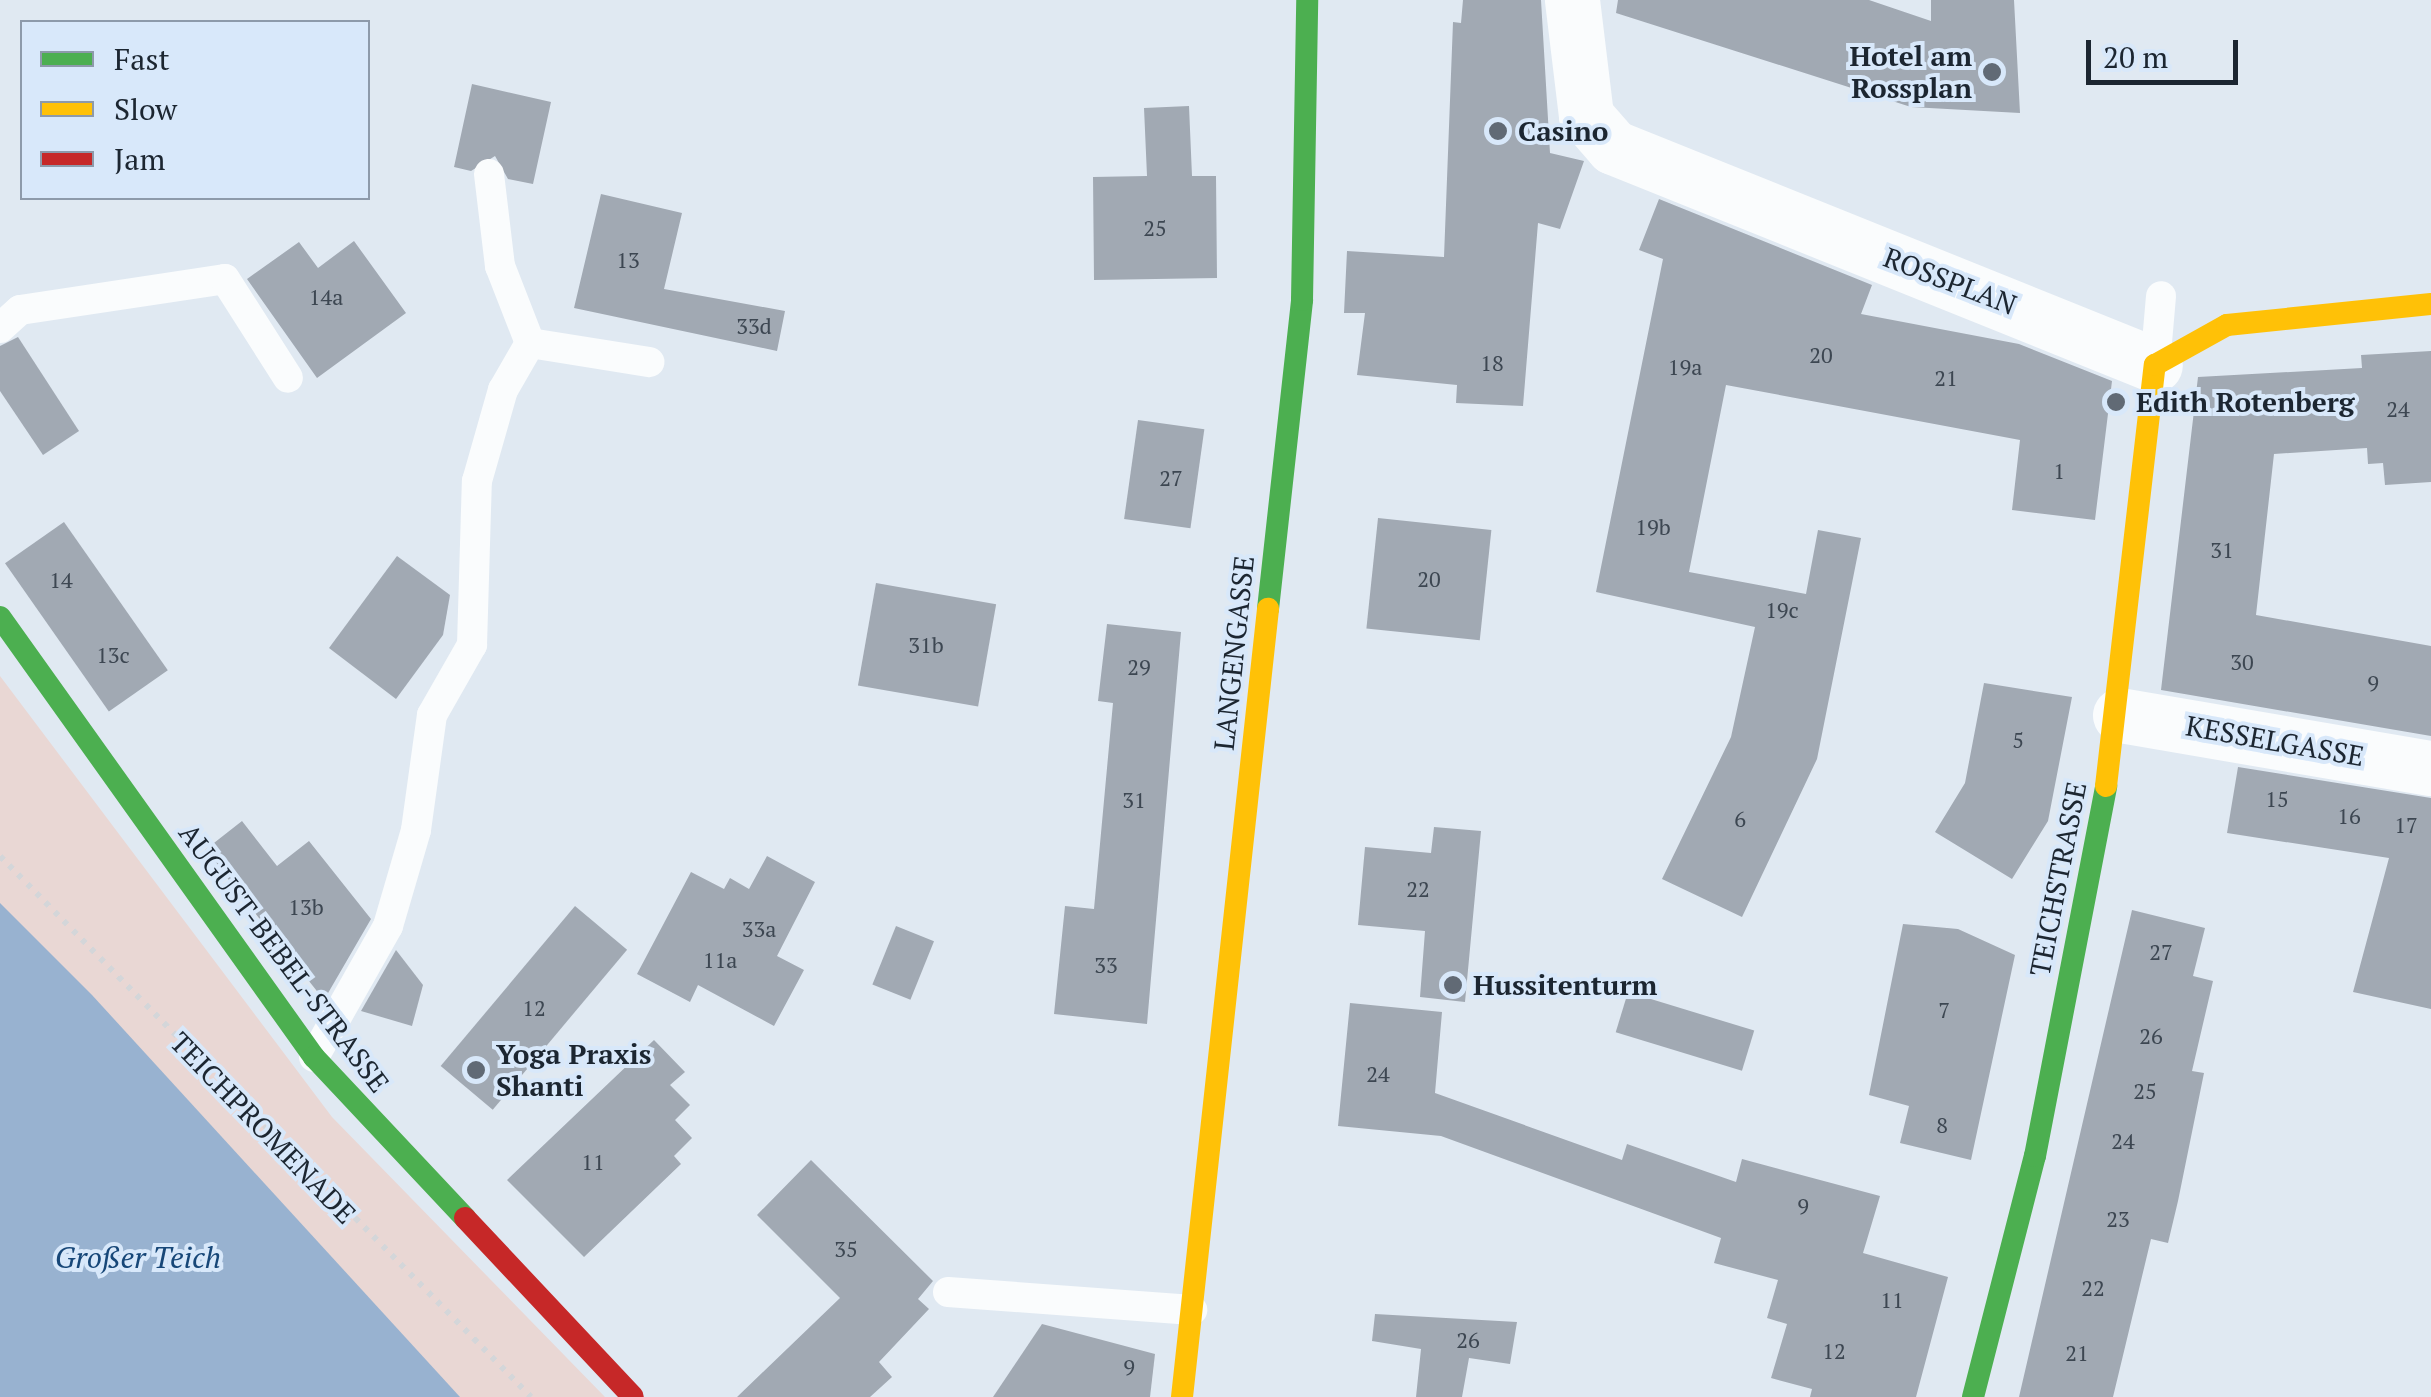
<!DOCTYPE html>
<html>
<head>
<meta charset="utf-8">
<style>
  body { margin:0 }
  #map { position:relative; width:2431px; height:1397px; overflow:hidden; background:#e0e9f2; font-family:"PT Serif",serif }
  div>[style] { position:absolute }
  .green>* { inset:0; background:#e9d7d4 }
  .water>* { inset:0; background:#98b2d0 }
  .building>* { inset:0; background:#a1a9b3; transform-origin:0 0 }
  .path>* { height:6px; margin-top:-3px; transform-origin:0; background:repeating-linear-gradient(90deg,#d4d6d9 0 5px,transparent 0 13px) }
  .lane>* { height:30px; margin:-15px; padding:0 15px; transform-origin:15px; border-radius:15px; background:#fafcfd }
  .street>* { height:55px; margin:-27.5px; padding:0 27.5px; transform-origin:27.5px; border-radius:27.5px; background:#fafcfd }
  .fast>* { height:22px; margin:-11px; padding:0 11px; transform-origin:11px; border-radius:11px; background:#4caf50 }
  .slow>* { height:22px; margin:-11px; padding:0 11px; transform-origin:11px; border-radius:11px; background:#ffc107 }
  .jam>* { height:22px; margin:-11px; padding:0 11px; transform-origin:11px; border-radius:11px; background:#c62828 }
  .dots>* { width:28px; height:28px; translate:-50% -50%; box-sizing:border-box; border:5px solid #d8e8fa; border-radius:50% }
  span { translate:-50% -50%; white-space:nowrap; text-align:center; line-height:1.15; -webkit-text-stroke:8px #d8e8fa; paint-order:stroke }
  .number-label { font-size:22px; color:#3d4752 }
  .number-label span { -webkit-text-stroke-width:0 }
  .poi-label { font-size:28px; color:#1c2631; font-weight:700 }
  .right { translate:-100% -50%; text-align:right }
  .left { translate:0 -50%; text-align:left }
  .street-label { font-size:28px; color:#1c2631 }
  .water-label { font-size:30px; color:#174778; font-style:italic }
  .legend { position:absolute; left:20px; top:20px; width:350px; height:180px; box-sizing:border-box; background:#d8e8fa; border:2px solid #8d9aaa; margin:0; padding:12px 18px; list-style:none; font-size:30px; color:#1c2631 }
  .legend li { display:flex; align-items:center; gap:20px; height:50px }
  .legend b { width:50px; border:2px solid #8d9aaa }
  .scale { position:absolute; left:2086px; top:40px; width:152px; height:45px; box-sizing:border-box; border:5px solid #1c2631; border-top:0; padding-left:12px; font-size:30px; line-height:35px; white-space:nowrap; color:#1c2631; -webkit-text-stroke:8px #d8e8fa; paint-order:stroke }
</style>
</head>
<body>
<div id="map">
  <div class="green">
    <i style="clip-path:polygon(0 676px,332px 1117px,605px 1397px,0 1397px)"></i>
  </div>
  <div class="water">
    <i style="clip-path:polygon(0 903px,92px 995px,460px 1397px,0 1397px)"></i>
  </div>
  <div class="building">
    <i style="clip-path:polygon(1463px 0,1541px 0,1550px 153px,1584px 161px,1560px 229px,1538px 223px,1523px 406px,1456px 403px,1457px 385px,1357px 375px,1365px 313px,1344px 313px,1347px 251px,1444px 257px,1453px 22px,1461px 23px)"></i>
    <i style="clip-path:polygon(1618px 0,1869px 0,1931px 21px,1931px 0,2014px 0,2020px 113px,1911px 107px,1616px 13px)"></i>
    <i style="clip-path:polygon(472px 84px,551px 102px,533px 184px,508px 179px,495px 156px,471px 171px,454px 167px)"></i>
    <i style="clip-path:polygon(1189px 106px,1192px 176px,1216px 176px,1217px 278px,1094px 280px,1093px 177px,1147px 176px,1144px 108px)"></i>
    <i style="clip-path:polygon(601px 194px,682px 213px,664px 289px,785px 311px,777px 351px,574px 308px)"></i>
    <i style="clip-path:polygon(1659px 199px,1872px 285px,1861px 314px,2019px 344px,2112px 381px,2095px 520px,2012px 510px,2020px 440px,1726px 385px,1689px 572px,1806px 594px,1818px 530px,1861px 538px,1817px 759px,1742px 917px,1662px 879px,1731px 737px,1755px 627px,1596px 592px,1663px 259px,1639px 250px)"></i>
    <i style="clip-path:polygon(354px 241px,406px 313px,317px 378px,247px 279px,299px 242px,318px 268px)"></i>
    <i style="clip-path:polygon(18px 337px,79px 431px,43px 455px,0 391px,0 346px)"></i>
    <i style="clip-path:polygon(2431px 351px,2431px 482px,2385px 485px,2383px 463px,2368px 464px,2367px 448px,2274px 454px,2256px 615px,2431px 646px,2431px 736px,2161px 690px,2198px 377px,2362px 368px,2361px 355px)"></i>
    <i style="left:1138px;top:420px;width:67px;height:100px;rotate:8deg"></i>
    <i style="left:1378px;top:518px;width:114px;height:111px;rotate:6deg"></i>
    <i style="left:64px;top:522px;width:181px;height:72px;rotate:55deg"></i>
    <i style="clip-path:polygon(397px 556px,450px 595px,443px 635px,396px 699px,329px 648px)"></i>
    <i style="left:876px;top:583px;width:122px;height:104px;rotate:10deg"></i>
    <i style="clip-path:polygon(1107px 624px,1181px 632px,1147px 1024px,1054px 1014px,1065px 906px,1094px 909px,1113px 703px,1098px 701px)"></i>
    <i style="clip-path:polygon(1984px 683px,2072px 697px,2048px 821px,2012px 879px,1935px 832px,1965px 783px)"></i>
    <i style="clip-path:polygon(2238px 767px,2431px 798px,2431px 1009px,2353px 992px,2389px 858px,2227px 833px)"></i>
    <i style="clip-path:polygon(242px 821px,277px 866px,309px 841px,371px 919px,324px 1000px,205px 850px)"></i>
    <i style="clip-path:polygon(1434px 827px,1481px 831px,1465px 1002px,1420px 997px,1425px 931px,1358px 925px,1365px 847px,1431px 853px)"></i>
    <i style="clip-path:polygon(767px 856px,815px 882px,777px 956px,804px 970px,774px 1026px,698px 985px,690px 1002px,637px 974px,691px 872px,724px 889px,730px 878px,749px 889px)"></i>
    <i style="left:575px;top:906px;width:68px;height:209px;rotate:40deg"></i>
    <i style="clip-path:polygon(2132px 910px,2205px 928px,2193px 976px,2213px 981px,2192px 1071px,2204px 1073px,2178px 1201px,2168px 1243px,2151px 1239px,2113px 1397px,2019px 1397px)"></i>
    <i style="clip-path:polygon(1903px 924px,1958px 929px,2015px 955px,1971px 1160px,1900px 1143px,1909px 1106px,1869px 1095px)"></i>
    <i style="left:896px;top:926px;width:41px;height:63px;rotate:22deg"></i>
    <i style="clip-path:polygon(396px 950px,423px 985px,412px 1026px,361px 1011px)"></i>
    <i style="left:1628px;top:992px;width:132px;height:42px;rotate:17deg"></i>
    <i style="clip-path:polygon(1350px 1003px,1442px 1012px,1435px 1093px,1622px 1160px,1627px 1144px,1736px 1182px,1742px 1159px,1880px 1196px,1863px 1253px,1948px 1277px,1916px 1397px,1810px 1397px,1812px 1389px,1771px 1378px,1787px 1324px,1767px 1318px,1778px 1280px,1714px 1263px,1721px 1238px,1441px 1136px,1338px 1126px)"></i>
    <i style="clip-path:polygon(654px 1040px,685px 1072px,670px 1085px,690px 1105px,675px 1120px,692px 1138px,674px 1156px,681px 1164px,584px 1257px,507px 1180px)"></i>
    <i style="clip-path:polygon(811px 1160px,933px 1281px,918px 1299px,929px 1309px,879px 1362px,892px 1377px,870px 1397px,737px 1397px,840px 1298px,757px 1215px)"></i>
    <i style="clip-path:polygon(1375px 1314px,1517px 1322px,1510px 1364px,1469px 1358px,1462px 1397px,1416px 1397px,1421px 1349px,1372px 1341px)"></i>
    <i style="clip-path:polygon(1042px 1324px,1155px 1354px,1150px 1397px,993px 1397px)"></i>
  </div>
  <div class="path">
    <i style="left:0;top:856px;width:758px;rotate:45.53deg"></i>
  </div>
  <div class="lane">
    <i style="left:489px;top:174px;width:93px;rotate:83.2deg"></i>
    <i style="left:500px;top:266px;width:83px;rotate:68.7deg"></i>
    <i style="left:0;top:328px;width:27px;rotate:-42deg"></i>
    <i style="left:20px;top:310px;width:207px;rotate:-8.6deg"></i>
    <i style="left:225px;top:279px;width:117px;rotate:57.5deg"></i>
    <i style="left:2155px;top:365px;width:69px;rotate:-85deg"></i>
    <i style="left:314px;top:1057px;width:150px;rotate:-60.5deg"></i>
    <i style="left:388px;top:926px;width:100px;rotate:-73.7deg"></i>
    <i style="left:416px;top:830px;width:116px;rotate:-82.1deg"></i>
    <i style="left:432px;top:715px;width:81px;rotate:-60.3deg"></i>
    <i style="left:472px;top:645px;width:164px;rotate:-88.3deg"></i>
    <i style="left:477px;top:481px;width:95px;rotate:-74.1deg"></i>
    <i style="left:503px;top:390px;width:54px;rotate:-60.1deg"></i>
    <i style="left:530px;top:343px;width:121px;rotate:9.1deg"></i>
    <i style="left:948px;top:1292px;width:245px;rotate:4.2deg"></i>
  </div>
  <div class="street">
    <i style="left:1572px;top:0;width:117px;rotate:83.1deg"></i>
    <i style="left:1586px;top:116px;width:41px;rotate:48.9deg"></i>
    <i style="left:1613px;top:147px;width:584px;rotate:21.91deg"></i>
    <i style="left:2120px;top:715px;width:315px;rotate:9.7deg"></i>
  </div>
  <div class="fast">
    <i style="left:1268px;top:609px;width:311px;rotate:-83.7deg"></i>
    <i style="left:1302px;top:300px;width:300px;rotate:-89deg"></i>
    <i style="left:0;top:617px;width:541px;rotate:54.49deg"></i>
    <i style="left:314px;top:1057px;width:221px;rotate:46.8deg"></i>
    <i style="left:1973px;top:1397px;width:249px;rotate:-75.6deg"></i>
    <i style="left:2035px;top:1156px;width:377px;rotate:-79.1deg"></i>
  </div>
  <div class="slow">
    <i style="left:2106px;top:786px;width:424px;rotate:-83.4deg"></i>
    <i style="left:2155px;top:365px;width:82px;rotate:-29.1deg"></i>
    <i style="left:2227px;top:325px;width:205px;rotate:-5.9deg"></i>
    <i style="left:1182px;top:1397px;width:793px;rotate:-83.77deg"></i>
  </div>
  <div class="jam">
    <i style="left:465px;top:1218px;width:245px;rotate:46.8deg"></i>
  </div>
  <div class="dots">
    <i style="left:1992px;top:72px;background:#616a75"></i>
    <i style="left:1498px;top:131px;background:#616a75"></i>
    <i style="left:2116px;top:402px;background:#616a75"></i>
    <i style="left:1453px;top:985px;background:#616a75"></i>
    <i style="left:476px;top:1070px;background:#616a75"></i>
  </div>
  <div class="number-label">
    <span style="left:1155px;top:228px">25</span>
    <span style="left:628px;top:260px">13</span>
    <span style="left:326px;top:297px">14a</span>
    <span style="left:754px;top:326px">33d</span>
    <span style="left:1821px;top:355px">20</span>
    <span style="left:1492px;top:363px">18</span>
    <span style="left:1685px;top:367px">19a</span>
    <span style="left:1946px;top:378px">21</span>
    <span style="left:2398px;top:409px">24</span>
    <span style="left:2059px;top:471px">1</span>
    <span style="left:1171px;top:478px">27</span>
    <span style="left:1653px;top:527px">19b</span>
    <span style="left:2222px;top:550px">31</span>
    <span style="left:1429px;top:579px">20</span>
    <span style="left:61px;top:580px">14</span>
    <span style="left:1782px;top:610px">19c</span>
    <span style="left:926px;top:645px">31b</span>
    <span style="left:113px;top:655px">13c</span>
    <span style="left:2242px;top:662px">30</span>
    <span style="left:1139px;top:667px">29</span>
    <span style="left:2373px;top:683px">9</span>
    <span style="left:2018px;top:740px">5</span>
    <span style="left:2277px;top:799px">15</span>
    <span style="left:1134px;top:800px">31</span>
    <span style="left:2349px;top:816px">16</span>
    <span style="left:1740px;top:819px">6</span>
    <span style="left:2406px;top:825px">17</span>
    <span style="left:1418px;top:889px">22</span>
    <span style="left:306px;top:907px">13b</span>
    <span style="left:759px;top:929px">33a</span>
    <span style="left:2161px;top:952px">27</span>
    <span style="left:720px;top:960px">11a</span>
    <span style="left:1106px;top:965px">33</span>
    <span style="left:534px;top:1008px">12</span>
    <span style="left:1944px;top:1010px">7</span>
    <span style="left:2151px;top:1036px">26</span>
    <span style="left:1378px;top:1074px">24</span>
    <span style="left:2145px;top:1091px">25</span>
    <span style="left:1942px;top:1125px">8</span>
    <span style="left:2123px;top:1141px">24</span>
    <span style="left:593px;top:1162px">11</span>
    <span style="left:1803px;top:1206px">9</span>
    <span style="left:2118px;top:1219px">23</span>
    <span style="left:846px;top:1249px">35</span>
    <span style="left:2093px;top:1288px">22</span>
    <span style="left:1892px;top:1300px">11</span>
    <span style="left:1468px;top:1340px">26</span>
    <span style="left:1834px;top:1351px">12</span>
    <span style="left:2077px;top:1353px">21</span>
    <span style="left:1129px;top:1367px">9</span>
  </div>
  <div class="poi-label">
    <span class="right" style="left:1972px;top:72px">Hotel am<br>Rossplan</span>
    <span class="left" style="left:1518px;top:131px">Casino</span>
    <span class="left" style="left:2136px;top:402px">Edith Rotenberg</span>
    <span class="left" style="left:1473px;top:985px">Hussitenturm</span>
    <span class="left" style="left:496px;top:1070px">Yoga Praxis<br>Shanti</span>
  </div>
  <div class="street-label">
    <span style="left:1950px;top:281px;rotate:21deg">ROSSPLAN</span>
    <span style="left:1234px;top:653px;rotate:-84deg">LANGENGASSE</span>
    <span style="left:2275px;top:741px;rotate:10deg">KESSELGASSE</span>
    <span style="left:2058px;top:879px;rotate:-79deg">TEICHSTRASSE</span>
    <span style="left:284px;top:958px;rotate:53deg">AUGUST-BEBEL-STRASSE</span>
    <span style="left:263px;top:1128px;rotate:46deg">TEICHPROMENADE</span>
  </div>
  <div class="water-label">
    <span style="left:138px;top:1257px">Großer Teich</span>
  </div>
  <ul class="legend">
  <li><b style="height:12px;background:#4caf50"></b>Fast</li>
  <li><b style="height:12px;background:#ffc107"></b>Slow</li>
  <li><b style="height:12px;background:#c62828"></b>Jam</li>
  </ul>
  <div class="scale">20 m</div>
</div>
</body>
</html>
